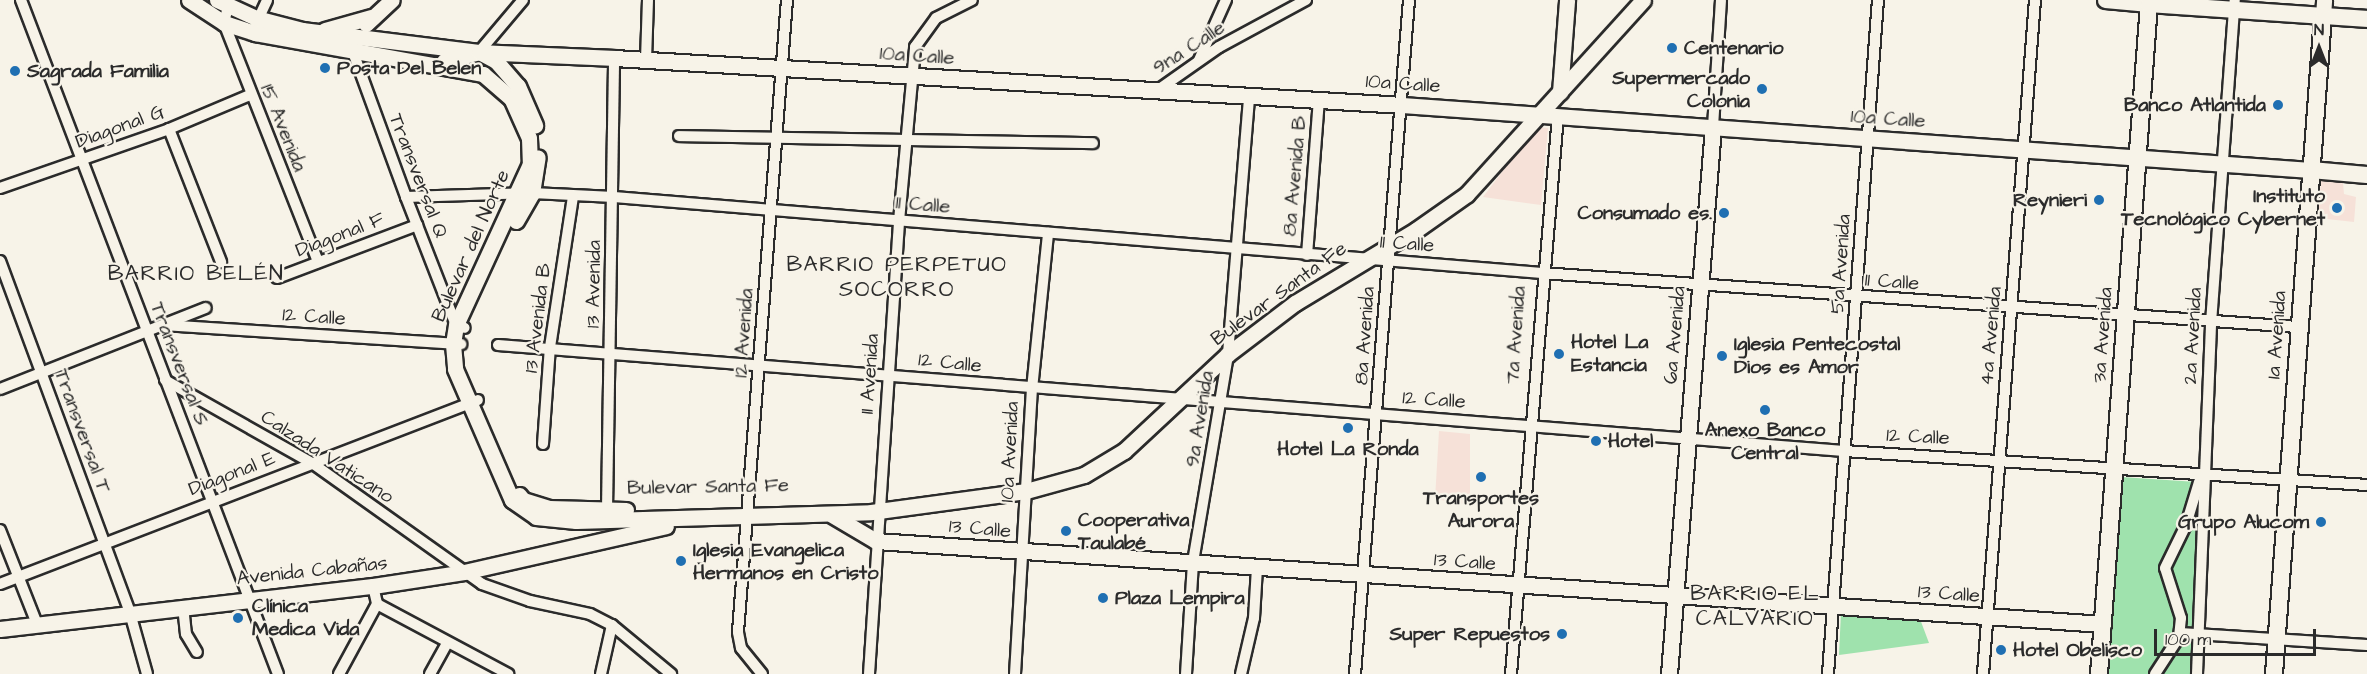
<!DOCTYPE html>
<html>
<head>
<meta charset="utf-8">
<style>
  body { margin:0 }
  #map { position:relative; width:2367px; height:674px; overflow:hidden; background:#f7f3e8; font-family:"Architects Daughter",sans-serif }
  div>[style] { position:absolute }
  .built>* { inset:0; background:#f6e1d8 }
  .green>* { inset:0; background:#9fe2ad }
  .roads { filter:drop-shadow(2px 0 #2b2b2b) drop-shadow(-2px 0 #2b2b2b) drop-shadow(0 2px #2b2b2b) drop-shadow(0 -2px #2b2b2b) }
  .street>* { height:10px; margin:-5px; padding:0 5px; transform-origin:5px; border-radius:5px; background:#f7f3e8 }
  .secondary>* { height:15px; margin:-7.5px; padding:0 7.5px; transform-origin:7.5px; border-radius:7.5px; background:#f7f3e8 }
  .primary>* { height:16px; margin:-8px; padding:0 8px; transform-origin:8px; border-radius:8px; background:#f7f3e8 }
  .dots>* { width:16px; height:16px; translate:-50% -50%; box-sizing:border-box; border:3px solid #f7f3e8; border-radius:50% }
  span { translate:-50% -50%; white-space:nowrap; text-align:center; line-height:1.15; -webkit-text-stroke:4.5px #f7f3e8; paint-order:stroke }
  .street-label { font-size:20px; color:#2b2b2b }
  .poi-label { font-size:20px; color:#2b2b2b; font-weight:700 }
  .left { translate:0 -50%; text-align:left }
  .right { translate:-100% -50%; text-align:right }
  .quarter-label { font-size:22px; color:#2b2b2b; letter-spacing:1.5px }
  .north { position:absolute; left:2289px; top:18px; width:60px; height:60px; -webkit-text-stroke:4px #f7f3e8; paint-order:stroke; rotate:0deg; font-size:16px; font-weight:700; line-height:24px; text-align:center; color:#2b2b2b }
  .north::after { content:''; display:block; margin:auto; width:21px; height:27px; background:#2b2b2b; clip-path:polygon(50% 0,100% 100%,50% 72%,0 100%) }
  .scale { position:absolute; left:2154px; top:629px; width:162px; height:27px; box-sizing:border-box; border:3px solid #2b2b2b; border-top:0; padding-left:8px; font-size:18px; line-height:21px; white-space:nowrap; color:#2b2b2b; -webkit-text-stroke:4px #f7f3e8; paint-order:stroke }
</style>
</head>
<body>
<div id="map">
  <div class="built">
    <i style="clip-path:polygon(1536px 127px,1548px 128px,1541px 205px,1483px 197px)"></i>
    <i style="clip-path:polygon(2321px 180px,2343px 183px,2344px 194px,2356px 197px,2354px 222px,2318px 218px)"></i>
    <i style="clip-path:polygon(1439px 431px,1470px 434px,1470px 505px,1435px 499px)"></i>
  </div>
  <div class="green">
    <i style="clip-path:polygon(2121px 477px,2197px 482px,2193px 674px,2105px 674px)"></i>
    <i style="clip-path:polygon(1841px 612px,1920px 619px,1929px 643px,1839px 655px)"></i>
  </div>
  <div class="roads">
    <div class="street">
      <i style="left:21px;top:0;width:721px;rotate:69.13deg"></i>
      <i style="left:228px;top:6px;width:17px;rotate:103deg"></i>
      <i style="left:224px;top:23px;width:257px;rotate:68.5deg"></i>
      <i style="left:256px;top:24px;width:26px;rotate:-65deg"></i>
      <i style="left:354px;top:45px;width:7px;rotate:98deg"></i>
      <i style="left:353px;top:52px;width:154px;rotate:69.9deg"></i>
      <i style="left:406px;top:197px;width:137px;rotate:68.7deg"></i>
      <i style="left:456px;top:325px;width:9px;rotate:18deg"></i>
      <i style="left:479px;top:52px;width:68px;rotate:-49.8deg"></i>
      <i style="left:646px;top:60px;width:60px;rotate:-88.1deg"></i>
      <i style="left:1199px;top:60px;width:66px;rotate:-65.8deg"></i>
      <i style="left:1155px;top:92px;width:78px;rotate:-35.1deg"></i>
      <i style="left:1219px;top:47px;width:99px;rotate:-28.4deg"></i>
      <i style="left:1713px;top:127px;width:127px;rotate:-86.4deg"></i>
      <i style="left:169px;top:129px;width:143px;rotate:68.6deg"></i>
      <i style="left:679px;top:136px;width:414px;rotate:1deg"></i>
      <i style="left:0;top:188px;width:179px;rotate:-19.2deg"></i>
      <i style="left:169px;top:129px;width:88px;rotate:-22.8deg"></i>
      <i style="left:406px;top:197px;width:126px;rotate:-1.8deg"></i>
      <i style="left:532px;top:193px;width:82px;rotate:2.8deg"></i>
      <i style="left:614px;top:197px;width:931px;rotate:4.68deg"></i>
      <i style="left:1542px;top:273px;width:758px;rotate:4.09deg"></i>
      <i style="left:1307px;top:255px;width:155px;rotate:-85.6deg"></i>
      <i style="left:0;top:261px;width:375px;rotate:69.7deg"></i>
      <i style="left:130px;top:613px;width:63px;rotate:74.4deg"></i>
      <i style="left:277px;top:278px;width:150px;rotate:-20.7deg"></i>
      <i style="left:164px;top:325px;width:298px;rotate:3.7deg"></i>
      <i style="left:498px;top:345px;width:1350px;rotate:4.5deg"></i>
      <i style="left:1844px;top:451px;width:524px;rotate:3.72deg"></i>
      <i style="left:165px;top:380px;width:169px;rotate:29.5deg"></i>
      <i style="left:312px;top:463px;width:209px;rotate:35.4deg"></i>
      <i style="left:482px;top:584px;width:51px;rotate:19.5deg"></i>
      <i style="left:530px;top:601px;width:61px;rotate:12.2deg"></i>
      <i style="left:590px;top:614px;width:25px;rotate:27deg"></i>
      <i style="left:612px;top:625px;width:77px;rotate:39.7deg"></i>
      <i style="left:0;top:389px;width:221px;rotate:-21.5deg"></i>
      <i style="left:543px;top:444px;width:97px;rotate:-85.9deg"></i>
      <i style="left:550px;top:347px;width:153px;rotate:-81.3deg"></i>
      <i style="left:607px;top:510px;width:452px;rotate:-89.1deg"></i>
      <i style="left:0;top:530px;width:101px;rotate:68.5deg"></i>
      <i style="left:0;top:584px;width:512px;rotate:-21.05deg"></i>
      <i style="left:373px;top:586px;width:18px;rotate:77deg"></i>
      <i style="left:377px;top:604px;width:149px;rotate:28.1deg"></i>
      <i style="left:183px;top:606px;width:28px;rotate:84deg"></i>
      <i style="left:186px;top:634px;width:21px;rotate:59deg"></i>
      <i style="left:2180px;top:633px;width:187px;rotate:3.7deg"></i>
      <i style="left:339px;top:674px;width:80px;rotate:-61.5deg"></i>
      <i style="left:430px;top:674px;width:35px;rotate:-61deg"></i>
      <i style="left:601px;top:674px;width:50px;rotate:-77.3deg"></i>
      <i style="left:762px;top:674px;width:33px;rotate:-129deg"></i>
      <i style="left:741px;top:648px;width:16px;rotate:-101deg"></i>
      <i style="left:738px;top:632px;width:634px;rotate:-85.57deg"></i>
      <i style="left:869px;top:674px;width:454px;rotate:-86.2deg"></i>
      <i style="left:899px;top:221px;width:175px;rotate:-84.7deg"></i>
      <i style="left:915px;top:47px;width:36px;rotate:-54deg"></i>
      <i style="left:936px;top:18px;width:40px;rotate:-26.6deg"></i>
      <i style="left:1015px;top:674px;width:286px;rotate:-86.6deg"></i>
      <i style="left:1032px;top:389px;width:157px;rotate:-84.1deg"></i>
      <i style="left:1186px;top:674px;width:112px;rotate:-86.4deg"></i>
      <i style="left:1193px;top:562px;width:211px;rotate:-80.4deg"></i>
      <i style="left:1228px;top:354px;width:258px;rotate:-85.3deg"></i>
      <i style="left:1241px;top:674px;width:57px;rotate:-76.9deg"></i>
      <i style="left:1254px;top:618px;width:51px;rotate:-86.6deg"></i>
      <i style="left:1355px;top:674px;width:676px;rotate:-85.42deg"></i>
      <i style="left:1511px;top:674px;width:560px;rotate:-85.19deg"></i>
      <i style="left:1828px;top:674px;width:676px;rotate:-85.76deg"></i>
      <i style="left:1983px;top:674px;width:676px;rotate:-85.59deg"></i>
      <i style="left:2155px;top:674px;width:44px;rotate:-57deg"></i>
      <i style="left:2179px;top:637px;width:19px;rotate:-84deg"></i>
      <i style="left:2181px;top:618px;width:52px;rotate:-107.7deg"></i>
      <i style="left:2165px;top:568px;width:48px;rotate:-64deg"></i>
      <i style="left:2186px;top:525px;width:45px;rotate:-73.2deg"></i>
      <i style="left:2197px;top:674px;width:351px;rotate:-87.7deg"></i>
      <i style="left:2211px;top:323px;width:324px;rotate:-85.8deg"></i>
    </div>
    <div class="secondary">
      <i style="left:189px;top:0;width:42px;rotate:33.3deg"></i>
      <i style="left:224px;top:23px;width:33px;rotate:18deg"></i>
      <i style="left:255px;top:33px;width:232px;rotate:10.2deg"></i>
      <i style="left:483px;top:74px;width:37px;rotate:41deg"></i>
      <i style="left:511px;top:98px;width:44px;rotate:65.8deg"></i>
      <i style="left:529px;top:138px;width:26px;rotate:88deg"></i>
      <i style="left:530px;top:164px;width:177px;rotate:114.7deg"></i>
      <i style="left:456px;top:325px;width:19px;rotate:99deg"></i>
      <i style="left:453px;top:344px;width:25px;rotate:85deg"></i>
      <i style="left:455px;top:369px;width:143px;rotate:66.5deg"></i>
      <i style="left:512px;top:500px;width:29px;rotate:35deg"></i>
      <i style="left:536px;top:517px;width:40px;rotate:5.7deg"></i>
      <i style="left:576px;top:521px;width:295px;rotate:-1.7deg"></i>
      <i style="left:871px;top:512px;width:156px;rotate:-7.7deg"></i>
      <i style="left:1026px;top:491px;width:60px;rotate:-15.4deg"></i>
      <i style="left:1084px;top:475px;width:47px;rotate:-31deg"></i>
      <i style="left:1124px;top:451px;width:142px;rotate:-43deg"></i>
      <i style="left:1228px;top:354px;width:84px;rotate:-37.3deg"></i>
      <i style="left:1295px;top:303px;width:141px;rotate:-31.1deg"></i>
      <i style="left:1416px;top:230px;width:62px;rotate:-35.2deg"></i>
      <i style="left:1467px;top:194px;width:262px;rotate:-47.8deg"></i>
      <i style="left:217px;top:0;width:43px;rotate:24.8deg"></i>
      <i style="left:256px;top:18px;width:48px;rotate:14.6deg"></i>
      <i style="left:302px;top:30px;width:178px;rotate:7.1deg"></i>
      <i style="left:479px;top:52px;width:19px;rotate:28deg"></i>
      <i style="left:496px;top:61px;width:33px;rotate:49deg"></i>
      <i style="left:518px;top:86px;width:43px;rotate:66.4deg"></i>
      <i style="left:2105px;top:0;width:44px;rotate:5.2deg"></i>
      <i style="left:2149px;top:4px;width:4px;rotate:-90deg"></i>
      <i style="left:2323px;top:16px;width:16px;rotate:-86deg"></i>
      <i style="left:366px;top:24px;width:35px;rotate:-43deg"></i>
      <i style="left:325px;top:30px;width:48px;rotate:-15.8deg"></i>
      <i style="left:444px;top:61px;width:36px;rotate:-14deg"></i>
      <i style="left:479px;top:52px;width:135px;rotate:2.5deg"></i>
      <i style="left:614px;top:58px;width:789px;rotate:3.41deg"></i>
      <i style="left:1402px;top:105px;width:911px;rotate:4.09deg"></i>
      <i style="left:1560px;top:92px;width:92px;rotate:-85.6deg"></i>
      <i style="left:516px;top:221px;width:32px;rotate:-60deg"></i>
      <i style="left:532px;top:193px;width:36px;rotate:-81deg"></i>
      <i style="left:519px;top:495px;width:6px;rotate:51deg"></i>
      <i style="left:523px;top:500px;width:27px;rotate:17deg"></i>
      <i style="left:549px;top:508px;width:77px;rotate:1.5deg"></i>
      <i style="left:832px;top:515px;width:51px;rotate:30.6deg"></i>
      <i style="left:876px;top:541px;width:1230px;rotate:3.87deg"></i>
      <i style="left:0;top:629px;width:375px;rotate:-6.6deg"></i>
      <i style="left:373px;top:586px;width:92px;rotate:-8.7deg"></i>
      <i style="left:464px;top:572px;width:207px;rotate:-12.8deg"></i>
      <i style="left:1669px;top:674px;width:549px;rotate:-85.4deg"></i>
    </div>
    <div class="primary">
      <i style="left:2311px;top:170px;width:56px;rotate:5.1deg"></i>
      <i style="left:2099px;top:674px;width:672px;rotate:-85.73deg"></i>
      <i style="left:2149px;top:4px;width:219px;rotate:3.9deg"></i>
      <i style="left:2274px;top:674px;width:660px;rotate:-85.74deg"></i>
    </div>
  </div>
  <div class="dots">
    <i style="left:1672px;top:48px;background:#1f6fb2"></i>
    <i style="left:325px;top:68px;background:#1f6fb2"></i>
    <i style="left:15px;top:71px;background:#1f6fb2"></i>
    <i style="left:1762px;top:89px;background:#1f6fb2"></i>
    <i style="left:2278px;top:105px;background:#1f6fb2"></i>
    <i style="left:2099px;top:200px;background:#1f6fb2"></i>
    <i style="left:2337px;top:208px;background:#1f6fb2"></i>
    <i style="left:1724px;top:213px;background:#1f6fb2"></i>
    <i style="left:1559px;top:354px;background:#1f6fb2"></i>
    <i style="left:1722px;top:356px;background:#1f6fb2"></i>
    <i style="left:1765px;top:410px;background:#1f6fb2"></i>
    <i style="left:1348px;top:428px;background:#1f6fb2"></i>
    <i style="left:1596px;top:441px;background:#1f6fb2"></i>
    <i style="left:1481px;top:477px;background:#1f6fb2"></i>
    <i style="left:2321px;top:522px;background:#1f6fb2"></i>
    <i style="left:1066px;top:531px;background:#1f6fb2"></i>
    <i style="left:681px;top:561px;background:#1f6fb2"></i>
    <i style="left:1103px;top:598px;background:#1f6fb2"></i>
    <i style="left:238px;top:618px;background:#1f6fb2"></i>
    <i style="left:1562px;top:634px;background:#1f6fb2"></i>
    <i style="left:2001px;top:650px;background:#1f6fb2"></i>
  </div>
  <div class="street-label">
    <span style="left:1189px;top:48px;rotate:-33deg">9na Calle</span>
    <span style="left:917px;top:56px;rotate:4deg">10a Calle</span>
    <span style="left:1403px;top:84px;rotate:4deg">10a Calle</span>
    <span style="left:1888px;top:119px;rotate:4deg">10a Calle</span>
    <span style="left:120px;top:127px;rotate:-20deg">Diagonal G</span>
    <span style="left:283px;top:128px;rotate:68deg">15 Avenida</span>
    <span style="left:418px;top:176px;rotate:69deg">Transversal Q</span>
    <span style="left:1295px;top:176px;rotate:-85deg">8a Avenida B</span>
    <span style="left:923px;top:205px;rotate:5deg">11 Calle</span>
    <span style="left:340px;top:235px;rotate:-21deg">Diagonal F</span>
    <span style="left:1407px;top:244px;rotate:4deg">11 Calle</span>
    <span style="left:471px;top:246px;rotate:-66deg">Bulevar del Norte</span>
    <span style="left:1841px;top:264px;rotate:-86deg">5a Avenida</span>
    <span style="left:1892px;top:282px;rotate:4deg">11 Calle</span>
    <span style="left:594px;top:284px;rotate:-89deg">13 Avenida</span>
    <span style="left:1279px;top:294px;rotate:-36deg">Bulevar Santa Fe</span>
    <span style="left:314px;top:317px;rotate:4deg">12 Calle</span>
    <span style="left:538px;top:318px;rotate:-83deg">13 Avenida B</span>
    <span style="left:744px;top:333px;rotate:-86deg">12 Avenida</span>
    <span style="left:1516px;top:335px;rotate:-86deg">7a Avenida</span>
    <span style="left:1675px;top:335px;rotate:-85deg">6a Avenida</span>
    <span style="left:2103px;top:335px;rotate:-86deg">3a Avenida</span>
    <span style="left:2277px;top:335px;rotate:-86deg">1a Avenida</span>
    <span style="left:1365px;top:336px;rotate:-86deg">8a Avenida</span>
    <span style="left:1991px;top:336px;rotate:-85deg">4a Avenida</span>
    <span style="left:2193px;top:336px;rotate:-87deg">2a Avenida</span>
    <span style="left:950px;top:363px;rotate:6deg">12 Calle</span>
    <span style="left:179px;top:364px;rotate:69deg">Transversal S</span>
    <span style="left:870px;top:374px;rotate:-86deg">11 Avenida</span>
    <span style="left:1434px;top:400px;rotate:4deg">12 Calle</span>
    <span style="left:1200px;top:419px;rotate:-81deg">9a Avenida</span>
    <span style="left:82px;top:431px;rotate:70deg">Transversal T</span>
    <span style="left:1918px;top:437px;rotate:3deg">12 Calle</span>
    <span style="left:1010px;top:452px;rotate:-87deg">10a Avenida</span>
    <span style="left:327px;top:457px;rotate:33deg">Calzada Vaticano</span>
    <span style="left:232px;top:474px;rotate:-21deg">Diagonal E</span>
    <span style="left:708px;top:487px;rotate:-1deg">Bulevar Santa Fe</span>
    <span style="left:980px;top:529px;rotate:5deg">13 Calle</span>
    <span style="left:1465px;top:562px;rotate:4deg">13 Calle</span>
    <span style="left:312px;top:571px;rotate:-6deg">Avenida Cabañas</span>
    <span style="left:1949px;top:594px;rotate:4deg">13 Calle</span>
  </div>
  <div class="poi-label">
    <span class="left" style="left:1684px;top:48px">Centenario</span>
    <span class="left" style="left:337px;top:68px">Posta Del Belen</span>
    <span class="left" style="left:27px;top:71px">Sagrada Familia</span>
    <span class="right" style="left:1750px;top:90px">Supermercado<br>Colonia</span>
    <span class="right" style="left:2266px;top:105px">Banco Atlantida</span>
    <span class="right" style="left:2325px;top:208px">Instituto<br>Tecnológico Cybernet</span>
    <span class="right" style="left:2087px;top:200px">Reynieri</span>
    <span class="right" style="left:1712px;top:213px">Consumado es.</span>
    <span class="left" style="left:1571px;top:354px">Hotel La<br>Estancia</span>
    <span class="left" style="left:1734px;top:356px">Iglesia Pentecostal<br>Dios es Amor</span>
    <span style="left:1765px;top:442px">Anexo Banco<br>Central</span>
    <span class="left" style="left:1608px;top:441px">Hotel</span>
    <span style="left:1348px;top:449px">Hotel La Ronda</span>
    <span style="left:1481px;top:510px">Transportes<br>Aurora</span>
    <span class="left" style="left:1078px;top:532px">Cooperativa<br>Taulabé</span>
    <span class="right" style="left:2309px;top:522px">Grupo Alucom</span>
    <span class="left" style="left:693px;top:562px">Iglesia Evangelica<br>Hermanos en Cristo</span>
    <span class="left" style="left:1115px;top:598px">Plaza Lempira</span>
    <span class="left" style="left:252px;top:618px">Clínica<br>Medica Vida</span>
    <span class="right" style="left:1550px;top:634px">Super Repuestos</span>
    <span class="left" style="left:2013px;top:650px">Hotel Obelisco</span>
  </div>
  <div class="quarter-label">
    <span style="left:897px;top:277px">BARRIO PERPETUO<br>SOCORRO</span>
    <span style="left:196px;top:274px">BARRIO BELÉN</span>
    <span style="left:1755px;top:606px">BARRIO EL<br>CALVARIO</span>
  </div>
  <div class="north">N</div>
  <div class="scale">100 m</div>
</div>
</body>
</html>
